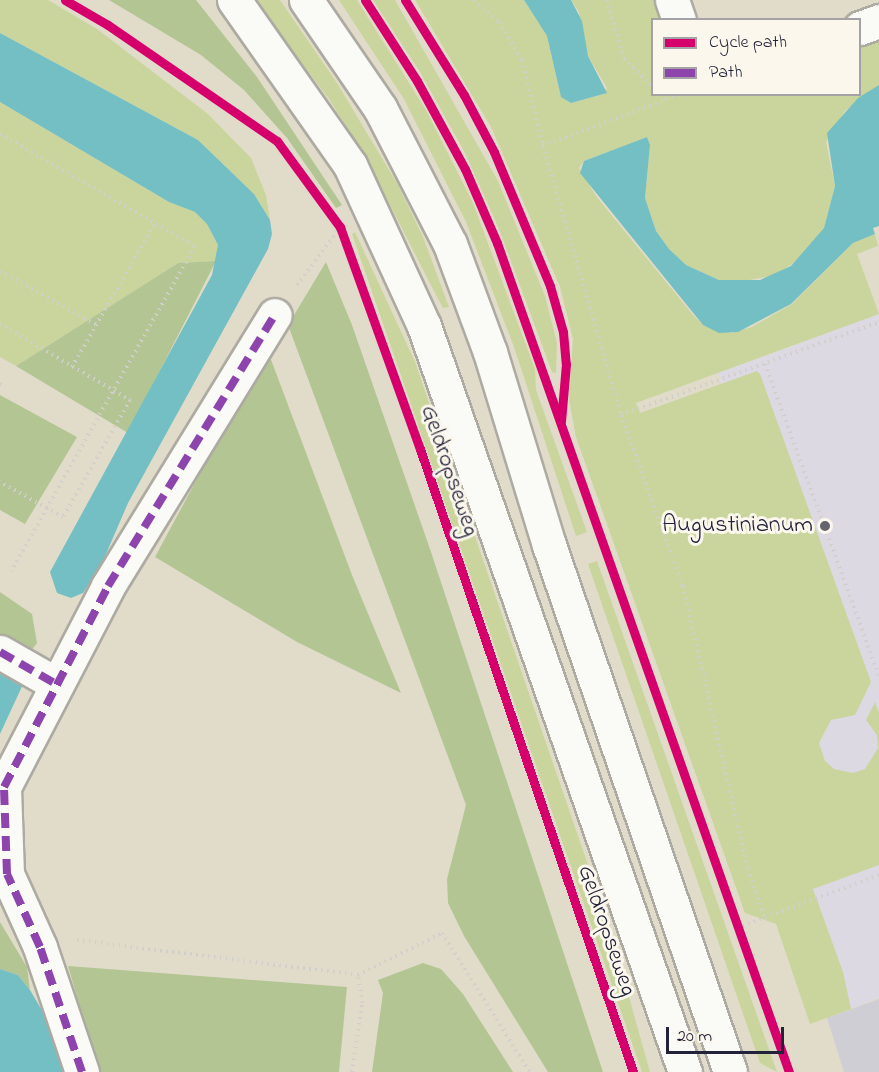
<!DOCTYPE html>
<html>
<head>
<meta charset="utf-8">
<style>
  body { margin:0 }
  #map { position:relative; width:879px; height:1072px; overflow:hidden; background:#e1dcca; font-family:"Indie Flower",sans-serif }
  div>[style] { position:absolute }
  .built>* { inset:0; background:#ddd9e3 }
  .industrial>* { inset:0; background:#cfced4 }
  .green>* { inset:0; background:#c9d59c }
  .forest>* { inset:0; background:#b4c594 }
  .water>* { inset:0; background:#74bfc4 }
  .path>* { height:4px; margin-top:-2px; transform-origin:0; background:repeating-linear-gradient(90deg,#d1cfcc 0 1.5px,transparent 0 6px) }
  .roads { filter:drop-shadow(2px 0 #adaaa2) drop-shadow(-2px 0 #adaaa2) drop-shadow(0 2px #adaaa2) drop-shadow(0 -2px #adaaa2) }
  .minor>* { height:33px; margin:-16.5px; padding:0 16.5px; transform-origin:16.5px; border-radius:16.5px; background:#fafaf7 }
  .major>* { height:33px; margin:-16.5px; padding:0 16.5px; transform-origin:16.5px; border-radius:16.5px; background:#fafaf7 }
  .quiet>* { height:8px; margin-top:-4px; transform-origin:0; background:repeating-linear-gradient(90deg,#8e44ad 0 15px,transparent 0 23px) }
  .cycleway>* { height:9px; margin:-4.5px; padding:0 4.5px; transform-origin:4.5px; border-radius:4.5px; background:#d6006c }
  .dots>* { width:16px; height:16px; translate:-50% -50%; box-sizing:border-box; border:3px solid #fbf7ec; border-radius:50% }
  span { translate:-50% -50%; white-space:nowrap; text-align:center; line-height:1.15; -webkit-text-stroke:6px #fbf7ec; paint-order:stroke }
  .street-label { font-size:24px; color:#22223b }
  .poi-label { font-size:24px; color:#22223b }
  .right { translate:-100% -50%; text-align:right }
  .legend { position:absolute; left:651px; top:18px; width:210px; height:78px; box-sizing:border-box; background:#fbf7ec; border:2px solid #a4a2a5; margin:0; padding:8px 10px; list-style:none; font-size:18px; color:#22223b }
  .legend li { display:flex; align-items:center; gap:12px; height:30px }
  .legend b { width:30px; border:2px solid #a4a2a5 }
  .scale { position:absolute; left:666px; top:1027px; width:118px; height:27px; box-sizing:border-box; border:3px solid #22223b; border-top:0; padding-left:8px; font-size:18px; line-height:21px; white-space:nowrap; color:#22223b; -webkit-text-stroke:4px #fbf7ec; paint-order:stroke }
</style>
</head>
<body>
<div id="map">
  <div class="built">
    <i style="clip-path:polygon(879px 314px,879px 998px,851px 1009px,781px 822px,824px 680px,718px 373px)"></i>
  </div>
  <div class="industrial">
    <i style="clip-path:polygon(879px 999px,879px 1072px,844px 1072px,827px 1018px)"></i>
  </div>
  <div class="green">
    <i style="clip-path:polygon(0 0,48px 0,97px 29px,208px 114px,251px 158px,266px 195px,270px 220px,254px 194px,198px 140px,0 33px)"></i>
    <i style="clip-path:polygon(254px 0,280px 0,337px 83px,398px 185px,423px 237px,449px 307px,443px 308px,437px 297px,365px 156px,329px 99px)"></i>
    <i style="clip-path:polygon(339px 0,357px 0,426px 110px,473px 203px,535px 369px,536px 390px,587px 532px,576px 536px,514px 347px,466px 222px,404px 99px)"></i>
    <i style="clip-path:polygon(373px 0,395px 0,498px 181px,545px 296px,557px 343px,556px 373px,552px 372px,499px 229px,465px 153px,420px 72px)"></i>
    <i style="clip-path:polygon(415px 0,524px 0,547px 36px,561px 97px,571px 103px,604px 94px,607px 88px,588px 56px,579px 12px,571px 0,654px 0,661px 19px,652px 20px,652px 94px,860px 94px,860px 46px,879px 38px,879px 85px,845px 111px,826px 142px,835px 186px,824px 228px,805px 255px,776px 275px,739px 282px,719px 280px,686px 265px,669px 249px,656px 231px,645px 198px,650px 145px,647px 137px,584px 161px,579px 168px,596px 196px,693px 315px,703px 325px,731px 333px,752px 327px,792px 304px,853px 243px,875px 234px,878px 246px,857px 254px,879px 314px,636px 403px,640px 413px,757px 371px,760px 374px,871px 682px,855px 715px,831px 720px,819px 743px,825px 761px,834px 769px,853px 773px,865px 769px,878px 748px,877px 735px,866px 720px,875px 702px,879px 713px,879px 865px,813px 889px,843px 972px,851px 1009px,810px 1024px,776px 924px,745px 913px,576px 437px,569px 400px,573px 339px,560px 287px,491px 127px)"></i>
    <i style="clip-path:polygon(0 102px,169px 202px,195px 212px,207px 224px,218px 245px,216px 261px,178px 263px,16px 366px,0 357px)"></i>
    <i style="clip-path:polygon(355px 232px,415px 362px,610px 929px,650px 1072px,642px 1072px,352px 234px)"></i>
    <i style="clip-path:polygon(597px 561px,777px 1072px,760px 1063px,588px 564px)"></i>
  </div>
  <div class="forest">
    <i style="clip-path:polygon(109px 0,196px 0,257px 77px,342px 205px,336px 208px,287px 138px,244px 90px,201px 55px)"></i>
    <i style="clip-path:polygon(216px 261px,128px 433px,16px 366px,178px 263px)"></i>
    <i style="clip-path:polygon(326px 262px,352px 325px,430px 549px,603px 1072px,548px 1072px,464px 936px,448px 903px,447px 879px,466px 805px,288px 325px)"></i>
    <i style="clip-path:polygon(267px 349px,352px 575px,401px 693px,297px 642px,155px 557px)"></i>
    <i style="clip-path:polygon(0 395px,77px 437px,25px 524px,0 510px)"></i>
    <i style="clip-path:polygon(0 592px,32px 614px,37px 643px,30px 652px,0 638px)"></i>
    <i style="clip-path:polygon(0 922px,27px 967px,30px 990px,18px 975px,0 969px)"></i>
    <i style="clip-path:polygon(423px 963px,441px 969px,463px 994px,513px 1072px,372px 1072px,383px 993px,378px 980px)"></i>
    <i style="clip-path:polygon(68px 966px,347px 987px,339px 1072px,99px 1072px)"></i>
  </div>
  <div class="water">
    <i style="clip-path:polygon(524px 0,571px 0,582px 21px,588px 56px,607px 93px,571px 103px,561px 97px,547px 36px)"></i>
    <i style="clip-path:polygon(0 33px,198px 140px,254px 194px,270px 220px,272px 234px,268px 249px,128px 503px,100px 568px,83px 593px,71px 598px,57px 593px,50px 572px,212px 275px,218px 245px,207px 224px,195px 212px,169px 202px,0 102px)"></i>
    <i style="clip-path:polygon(879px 85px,879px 226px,873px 228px,875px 234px,853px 243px,791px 304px,738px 332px,719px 333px,703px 325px,580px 173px,584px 161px,647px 137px,650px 145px,645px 198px,656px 231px,669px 249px,686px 265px,719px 280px,760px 280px,791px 266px,824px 228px,835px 186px,827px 133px,858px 98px)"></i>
    <i style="clip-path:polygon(3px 671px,25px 680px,0 734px,0 675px)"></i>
    <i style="clip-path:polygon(0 969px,18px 975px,30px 990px,53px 1029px,68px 1072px,0 1072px)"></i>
  </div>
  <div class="path">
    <i style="left:474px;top:0;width:33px;rotate:41deg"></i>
    <i style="left:499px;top:22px;width:44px;rotate:58.8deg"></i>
    <i style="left:522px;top:60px;width:89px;rotate:76.3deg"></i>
    <i style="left:543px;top:146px;width:280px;rotate:73.8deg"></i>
    <i style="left:621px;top:415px;width:182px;rotate:70.1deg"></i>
    <i style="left:683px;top:586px;width:290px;rotate:77.1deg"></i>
    <i style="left:748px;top:869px;width:52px;rotate:70.9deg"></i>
    <i style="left:607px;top:0;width:61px;rotate:73.9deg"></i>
    <i style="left:624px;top:59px;width:39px;rotate:44deg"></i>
    <i style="left:661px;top:94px;width:7px;rotate:56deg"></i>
    <i style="left:0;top:134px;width:225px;rotate:29.9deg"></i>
    <i style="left:195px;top:246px;width:301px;rotate:119.5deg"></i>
    <i style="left:47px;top:508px;width:54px;rotate:-151deg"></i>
    <i style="left:543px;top:146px;width:147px;rotate:-20.8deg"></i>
    <i style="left:0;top:271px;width:111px;rotate:29.1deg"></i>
    <i style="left:297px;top:285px;width:70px;rotate:-53.1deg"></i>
    <i style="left:0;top:324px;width:151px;rotate:30.3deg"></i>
    <i style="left:130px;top:400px;width:135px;rotate:119.8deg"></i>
    <i style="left:63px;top:517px;width:18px;rotate:-151deg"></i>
    <i style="left:47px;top:508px;width:73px;rotate:119.4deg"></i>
    <i style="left:765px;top:364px;width:332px;rotate:69.9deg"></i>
    <i style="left:72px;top:367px;width:166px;rotate:-60deg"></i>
    <i style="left:0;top:384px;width:3px;rotate:18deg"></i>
    <i style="left:621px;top:415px;width:274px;rotate:-19.8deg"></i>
    <i style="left:737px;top:928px;width:152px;rotate:-20.5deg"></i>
    <i style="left:77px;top:940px;width:283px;rotate:7.1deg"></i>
    <i style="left:358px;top:975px;width:94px;rotate:-26.6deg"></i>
    <i style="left:442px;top:933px;width:165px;rotate:57.7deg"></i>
    <i style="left:352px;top:1072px;width:70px;rotate:-81.8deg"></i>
    <i style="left:362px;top:1003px;width:28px;rotate:-98deg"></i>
  </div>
  <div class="roads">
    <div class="minor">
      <i style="left:672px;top:0;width:21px;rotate:71deg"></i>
      <i style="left:860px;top:28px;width:20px;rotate:-20deg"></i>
      <i style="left:0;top:652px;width:64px;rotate:29.7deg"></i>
      <i style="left:82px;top:1072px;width:132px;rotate:-108.6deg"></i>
      <i style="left:40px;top:947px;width:80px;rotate:-114.3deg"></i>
      <i style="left:7px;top:874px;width:87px;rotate:-92deg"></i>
      <i style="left:4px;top:787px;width:226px;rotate:-62.6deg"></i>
      <i style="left:108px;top:586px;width:318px;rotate:-58.4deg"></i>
    </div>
    <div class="major">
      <i style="left:234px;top:0;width:202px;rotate:54.9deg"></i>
      <i style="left:350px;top:165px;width:177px;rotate:65.3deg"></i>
      <i style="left:424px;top:326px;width:790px;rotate:70.72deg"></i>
      <i style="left:306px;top:0;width:131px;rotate:55.6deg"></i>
      <i style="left:380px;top:108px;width:153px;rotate:62.8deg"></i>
      <i style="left:450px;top:244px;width:115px;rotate:69.7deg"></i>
      <i style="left:490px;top:352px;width:202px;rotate:73deg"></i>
      <i style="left:549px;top:545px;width:557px;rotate:71.04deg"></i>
    </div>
  </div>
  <div class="quiet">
    <i style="left:0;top:652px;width:64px;rotate:29.7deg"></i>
    <i style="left:82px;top:1072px;width:132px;rotate:-108.6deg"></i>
    <i style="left:40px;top:947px;width:80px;rotate:-114.3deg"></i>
    <i style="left:7px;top:874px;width:87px;rotate:-92deg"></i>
    <i style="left:4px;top:787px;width:226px;rotate:-62.6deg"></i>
    <i style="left:108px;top:586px;width:318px;rotate:-58.4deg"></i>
  </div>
  <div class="cycleway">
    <i style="left:65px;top:0;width:50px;rotate:30.2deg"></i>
    <i style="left:108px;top:25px;width:205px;rotate:34.5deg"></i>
    <i style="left:277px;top:141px;width:107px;rotate:53.8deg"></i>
    <i style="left:340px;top:227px;width:236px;rotate:70.2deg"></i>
    <i style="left:420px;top:449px;width:658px;rotate:71.12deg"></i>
    <i style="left:365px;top:0;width:96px;rotate:57.3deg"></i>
    <i style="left:417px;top:81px;width:100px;rotate:61.4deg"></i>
    <i style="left:465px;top:169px;width:81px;rotate:66.6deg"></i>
    <i style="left:497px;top:243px;width:879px;rotate:70.6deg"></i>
    <i style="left:405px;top:0;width:112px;rotate:58.2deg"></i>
    <i style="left:464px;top:95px;width:64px;rotate:62.2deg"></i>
    <i style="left:494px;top:152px;width:145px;rotate:67.3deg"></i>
    <i style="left:550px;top:286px;width:48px;rotate:74.2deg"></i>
    <i style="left:563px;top:332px;width:32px;rotate:85deg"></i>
    <i style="left:566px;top:364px;width:57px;rotate:95deg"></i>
  </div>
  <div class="dots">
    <i style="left:825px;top:526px;background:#65636d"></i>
  </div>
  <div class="street-label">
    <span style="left:449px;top:471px;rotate:71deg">Geldropseweg</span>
    <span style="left:606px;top:931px;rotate:71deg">Geldropseweg</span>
  </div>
  <div class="poi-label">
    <span class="right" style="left:813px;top:526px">Augustinianum</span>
  </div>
  <ul class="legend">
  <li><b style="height:8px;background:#d6006c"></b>Cycle path</li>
  <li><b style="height:8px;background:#8e44ad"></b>Path</li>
  </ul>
  <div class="scale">20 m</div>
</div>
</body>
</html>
